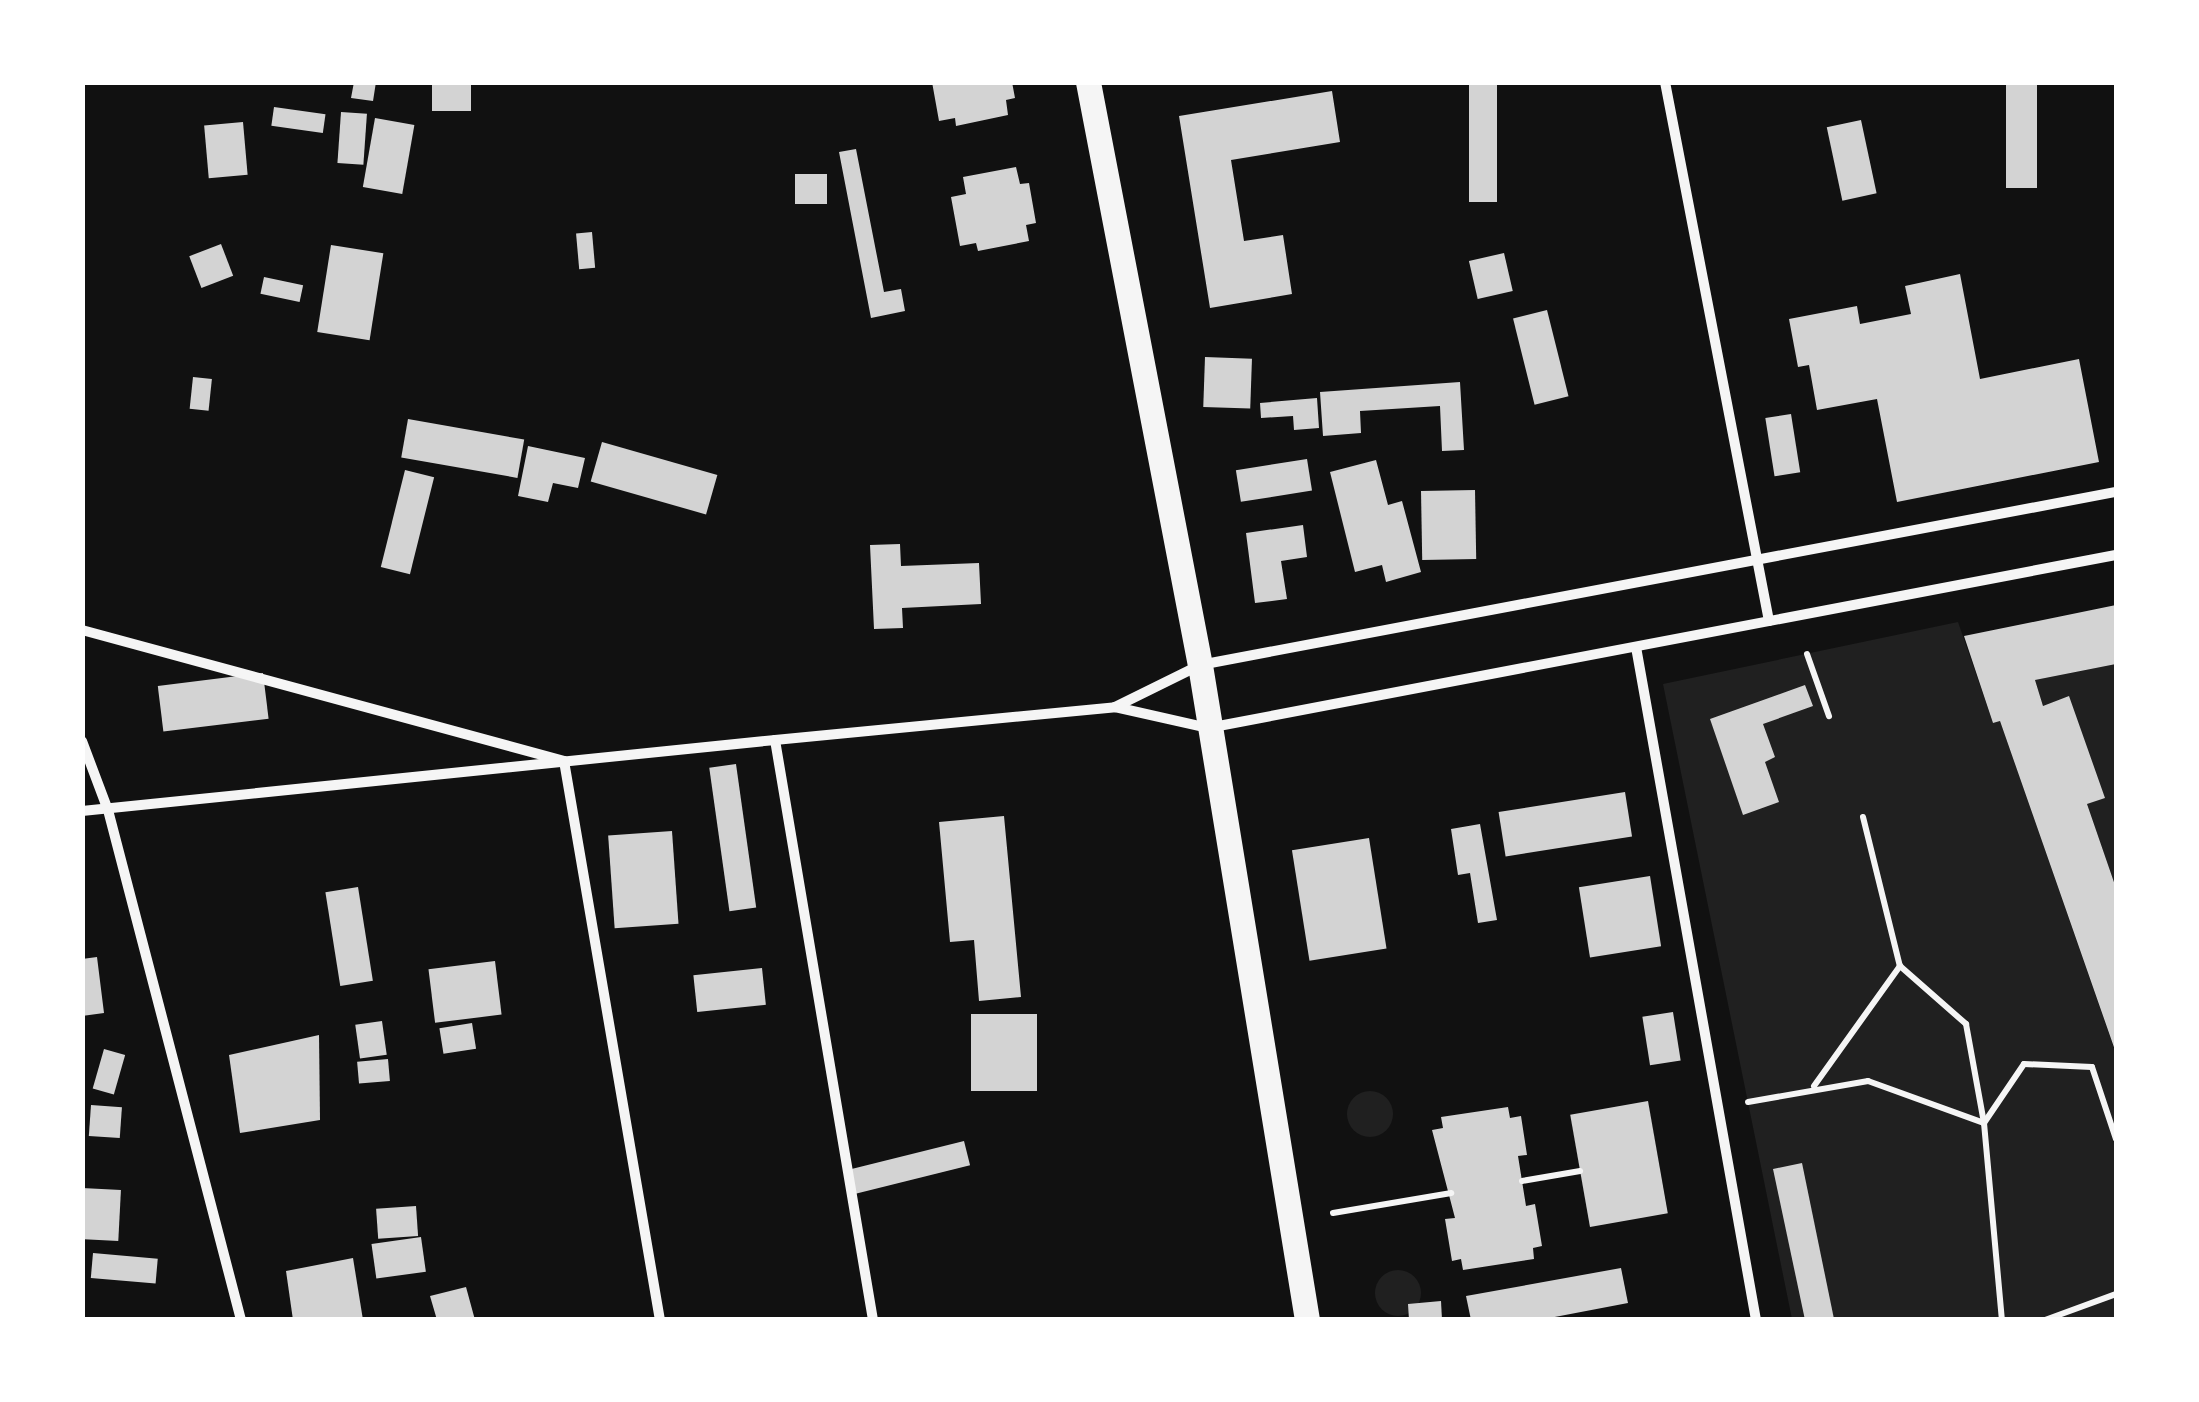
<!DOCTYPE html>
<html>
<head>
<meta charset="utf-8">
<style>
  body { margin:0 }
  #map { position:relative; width:2199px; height:1402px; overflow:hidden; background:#111; font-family:"Asap Condensed",sans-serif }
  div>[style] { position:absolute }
  .green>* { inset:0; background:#202020 }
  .round { border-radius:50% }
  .building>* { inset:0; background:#d3d3d3; transform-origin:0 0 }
  .path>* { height:6px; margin:-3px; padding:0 3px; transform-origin:3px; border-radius:3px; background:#f5f5f5 }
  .minor>* { height:10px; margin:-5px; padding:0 5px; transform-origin:5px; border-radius:5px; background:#f5f5f5 }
  .primary>* { height:25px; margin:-12.5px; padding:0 12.5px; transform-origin:12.5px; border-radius:12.5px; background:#f5f5f5 }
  span { translate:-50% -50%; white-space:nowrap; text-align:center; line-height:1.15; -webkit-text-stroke:9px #fff; paint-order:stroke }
  .frame { position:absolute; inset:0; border:85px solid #fff; pointer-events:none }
</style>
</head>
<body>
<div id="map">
  <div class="green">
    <i style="clip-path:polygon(1958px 622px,1993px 723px,2000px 721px,2116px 1054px,2116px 1319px,1792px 1319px,1663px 684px)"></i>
    <i style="clip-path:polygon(2116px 664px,2116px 888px,2087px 804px,2104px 798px,2068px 697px,2043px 706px,2035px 680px)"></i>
    <i class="round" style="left:1347px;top:1091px;width:46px;height:46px"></i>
    <i class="round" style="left:1375px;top:1270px;width:46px;height:46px"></i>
  </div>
  <div class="building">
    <i style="clip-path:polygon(354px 82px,376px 82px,373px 101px,351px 98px)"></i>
    <i style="left:432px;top:82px;width:39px;height:29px"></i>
    <i style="clip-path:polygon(932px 82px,1012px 82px,1015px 98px,1006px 100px,1008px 115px,956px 126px,955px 118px,939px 121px)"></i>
    <i style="left:1469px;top:82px;width:28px;height:120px"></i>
    <i style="left:2006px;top:82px;width:31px;height:106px"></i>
    <i style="clip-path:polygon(1332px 91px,1340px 142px,1231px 160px,1244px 241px,1283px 235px,1292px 294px,1210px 308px,1179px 116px)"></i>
    <i style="left:274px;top:107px;width:52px;height:19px;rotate:8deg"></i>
    <i style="left:341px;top:112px;width:26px;height:51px;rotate:4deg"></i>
    <i style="left:375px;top:118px;width:40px;height:70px;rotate:10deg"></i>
    <i style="left:1861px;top:120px;width:75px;height:35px;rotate:78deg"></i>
    <i style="left:243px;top:122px;width:53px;height:39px;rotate:85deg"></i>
    <i style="clip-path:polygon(856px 149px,884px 292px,901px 289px,905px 311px,871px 318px,839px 152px)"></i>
    <i style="clip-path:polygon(1016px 167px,1020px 184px,1029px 183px,1036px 223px,1026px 225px,1029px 241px,978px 251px,976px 243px,960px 246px,951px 197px,966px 194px,963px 177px)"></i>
    <i style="left:827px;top:174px;width:30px;height:32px;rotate:90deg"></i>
    <i style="left:592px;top:232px;width:36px;height:16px;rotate:85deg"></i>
    <i style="left:221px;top:244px;width:34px;height:34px;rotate:69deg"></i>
    <i style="left:331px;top:245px;width:53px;height:88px;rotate:9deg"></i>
    <i style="left:1504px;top:253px;width:39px;height:36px;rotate:77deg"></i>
    <i style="clip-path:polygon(1960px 274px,1980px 379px,2079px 359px,2099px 462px,1897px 502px,1877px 399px,1817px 410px,1809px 365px,1798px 367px,1789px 319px,1857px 306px,1860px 324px,1911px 314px,1905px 286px)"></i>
    <i style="left:264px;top:277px;width:40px;height:17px;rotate:12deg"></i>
    <i style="left:1547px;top:310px;width:89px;height:35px;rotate:76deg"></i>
    <i style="left:1205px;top:357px;width:47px;height:50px;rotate:2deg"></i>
    <i style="left:193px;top:377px;width:19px;height:32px;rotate:6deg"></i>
    <i style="clip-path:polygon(1460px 382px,1464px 450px,1442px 451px,1440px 406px,1360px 411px,1361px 433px,1323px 436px,1320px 392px)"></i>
    <i style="clip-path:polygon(1317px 398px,1319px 428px,1294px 430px,1293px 416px,1261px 418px,1260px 403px)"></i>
    <i style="left:1791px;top:414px;width:59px;height:26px;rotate:81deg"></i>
    <i style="left:408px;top:419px;width:118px;height:39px;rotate:10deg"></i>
    <i style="left:602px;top:442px;width:120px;height:41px;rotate:16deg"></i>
    <i style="clip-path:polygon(528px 446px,585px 458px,578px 488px,553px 483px,548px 502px,518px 496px)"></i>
    <i style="left:1307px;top:459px;width:32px;height:72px;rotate:81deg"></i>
    <i style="clip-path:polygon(1376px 460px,1388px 505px,1402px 501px,1421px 572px,1386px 582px,1382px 565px,1355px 572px,1330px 472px)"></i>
    <i style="left:405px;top:470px;width:30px;height:100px;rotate:14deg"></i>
    <i style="left:1475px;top:490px;width:69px;height:54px;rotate:89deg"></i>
    <i style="clip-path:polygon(1303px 525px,1307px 557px,1281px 561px,1287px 599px,1255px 603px,1246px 533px)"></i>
    <i style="clip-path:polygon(900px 544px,901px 566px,979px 563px,981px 604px,902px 608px,903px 628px,874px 629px,870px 545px)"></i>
    <i style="clip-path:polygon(2116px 605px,2116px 664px,2035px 680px,2043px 706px,2069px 696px,2105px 798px,2087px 804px,2116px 888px,2116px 1053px,2000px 721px,1993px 723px,1964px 636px)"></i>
    <i style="left:263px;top:673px;width:46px;height:106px;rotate:83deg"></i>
    <i style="clip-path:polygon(1805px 685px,1813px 706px,1763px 724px,1775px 757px,1765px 762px,1779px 802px,1743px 815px,1710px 719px)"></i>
    <i style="left:736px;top:764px;width:145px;height:27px;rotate:82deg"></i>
    <i style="left:1625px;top:792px;width:45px;height:128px;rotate:81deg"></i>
    <i style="clip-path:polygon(1004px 816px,1021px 997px,979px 1001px,974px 940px,950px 942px,939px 822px)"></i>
    <i style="clip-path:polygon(1480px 824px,1497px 920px,1478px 923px,1470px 873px,1458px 875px,1451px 829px)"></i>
    <i style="left:672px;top:831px;width:93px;height:64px;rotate:86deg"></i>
    <i style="left:1369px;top:838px;width:112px;height:78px;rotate:81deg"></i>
    <i style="left:1650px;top:876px;width:71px;height:72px;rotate:81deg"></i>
    <i style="left:358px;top:887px;width:95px;height:33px;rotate:81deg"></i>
    <i style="clip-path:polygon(97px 957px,104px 1013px,82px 1016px,82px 959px)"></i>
    <i style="left:495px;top:961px;width:54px;height:67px;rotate:83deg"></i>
    <i style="left:762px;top:968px;width:37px;height:69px;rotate:84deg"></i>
    <i style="left:1673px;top:1012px;width:49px;height:31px;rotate:81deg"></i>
    <i style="left:971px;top:1014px;width:66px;height:77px"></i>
    <i style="left:382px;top:1021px;width:34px;height:27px;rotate:82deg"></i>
    <i style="left:472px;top:1023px;width:26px;height:33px;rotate:81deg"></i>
    <i style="clip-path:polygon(319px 1035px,320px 1120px,240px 1133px,229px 1055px)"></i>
    <i style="left:104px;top:1049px;width:22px;height:41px;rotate:16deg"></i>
    <i style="left:388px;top:1059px;width:22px;height:31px;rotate:85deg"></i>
    <i style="left:1648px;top:1101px;width:114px;height:79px;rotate:80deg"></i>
    <i style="left:91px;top:1105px;width:31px;height:31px;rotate:4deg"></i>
    <i style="clip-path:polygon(1508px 1107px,1510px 1118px,1521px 1116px,1527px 1155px,1518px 1156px,1526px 1206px,1535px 1204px,1542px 1246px,1533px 1248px,1534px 1259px,1463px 1270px,1461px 1259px,1452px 1261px,1445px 1219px,1455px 1218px,1432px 1130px,1443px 1128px,1441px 1117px)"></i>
    <i style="left:964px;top:1141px;width:25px;height:120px;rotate:76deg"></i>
    <i style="clip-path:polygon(1802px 1163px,1834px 1319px,1831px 1320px,1805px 1320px,1773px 1169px)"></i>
    <i style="left:82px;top:1188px;width:39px;height:51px;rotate:3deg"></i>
    <i style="left:416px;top:1206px;width:30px;height:40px;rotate:86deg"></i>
    <i style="left:421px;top:1237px;width:35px;height:50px;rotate:82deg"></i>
    <i style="left:93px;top:1253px;width:65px;height:25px;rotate:5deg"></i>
    <i style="clip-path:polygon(353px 1258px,363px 1320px,293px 1320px,286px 1271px)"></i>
    <i style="clip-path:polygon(1621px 1268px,1628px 1303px,1539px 1320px,1471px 1320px,1466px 1296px)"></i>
    <i style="clip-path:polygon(466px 1287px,475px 1320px,437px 1320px,430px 1296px)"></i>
    <i style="clip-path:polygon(1441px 1301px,1442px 1320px,1409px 1320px,1408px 1304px)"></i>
  </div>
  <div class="path">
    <i style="left:1807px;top:654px;width:66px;rotate:70.5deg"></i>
    <i style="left:1863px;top:817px;width:154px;rotate:76.1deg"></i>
    <i style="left:1900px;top:966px;width:88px;rotate:41.3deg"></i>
    <i style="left:1966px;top:1024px;width:101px;rotate:79.7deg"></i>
    <i style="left:1984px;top:1123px;width:198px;rotate:84.8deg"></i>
    <i style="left:1814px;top:1086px;width:148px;rotate:-54.4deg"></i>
    <i style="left:1748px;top:1102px;width:122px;rotate:-9.9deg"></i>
    <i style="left:1868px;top:1081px;width:123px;rotate:19.9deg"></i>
    <i style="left:1984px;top:1123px;width:71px;rotate:-55.9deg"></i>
    <i style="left:2024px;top:1064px;width:68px;rotate:2.5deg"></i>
    <i style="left:2092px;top:1067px;width:76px;rotate:71.6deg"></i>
    <i style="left:1522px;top:1181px;width:59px;rotate:-9.8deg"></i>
    <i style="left:1333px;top:1213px;width:120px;rotate:-9.6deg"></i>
    <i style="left:2045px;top:1320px;width:76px;rotate:-20.1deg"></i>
  </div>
  <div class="minor">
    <i style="left:1665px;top:82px;width:549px;rotate:79.08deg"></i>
    <i style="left:82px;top:630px;width:499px;rotate:15.2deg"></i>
    <i style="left:564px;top:761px;width:567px;rotate:80.26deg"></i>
    <i style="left:1636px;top:647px;width:684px;rotate:79.89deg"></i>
    <i style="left:1115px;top:707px;width:95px;rotate:-26.3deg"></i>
    <i style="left:1200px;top:665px;width:932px;rotate:-10.7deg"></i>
    <i style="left:82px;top:741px;width:74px;rotate:69.4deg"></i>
    <i style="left:108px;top:810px;width:527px;rotate:75.38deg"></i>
    <i style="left:82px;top:811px;width:697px;rotate:-5.85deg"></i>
    <i style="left:873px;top:1320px;width:588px;rotate:-99.59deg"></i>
    <i style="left:775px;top:740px;width:342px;rotate:-5.5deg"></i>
    <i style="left:1115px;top:707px;width:95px;rotate:12.7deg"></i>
    <i style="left:1208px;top:728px;width:924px;rotate:-10.79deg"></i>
  </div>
  <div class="primary">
    <i style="left:1088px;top:82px;width:594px;rotate:79.13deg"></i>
    <i style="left:1200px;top:665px;width:664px;rotate:80.72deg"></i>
  </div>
  <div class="frame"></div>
</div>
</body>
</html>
